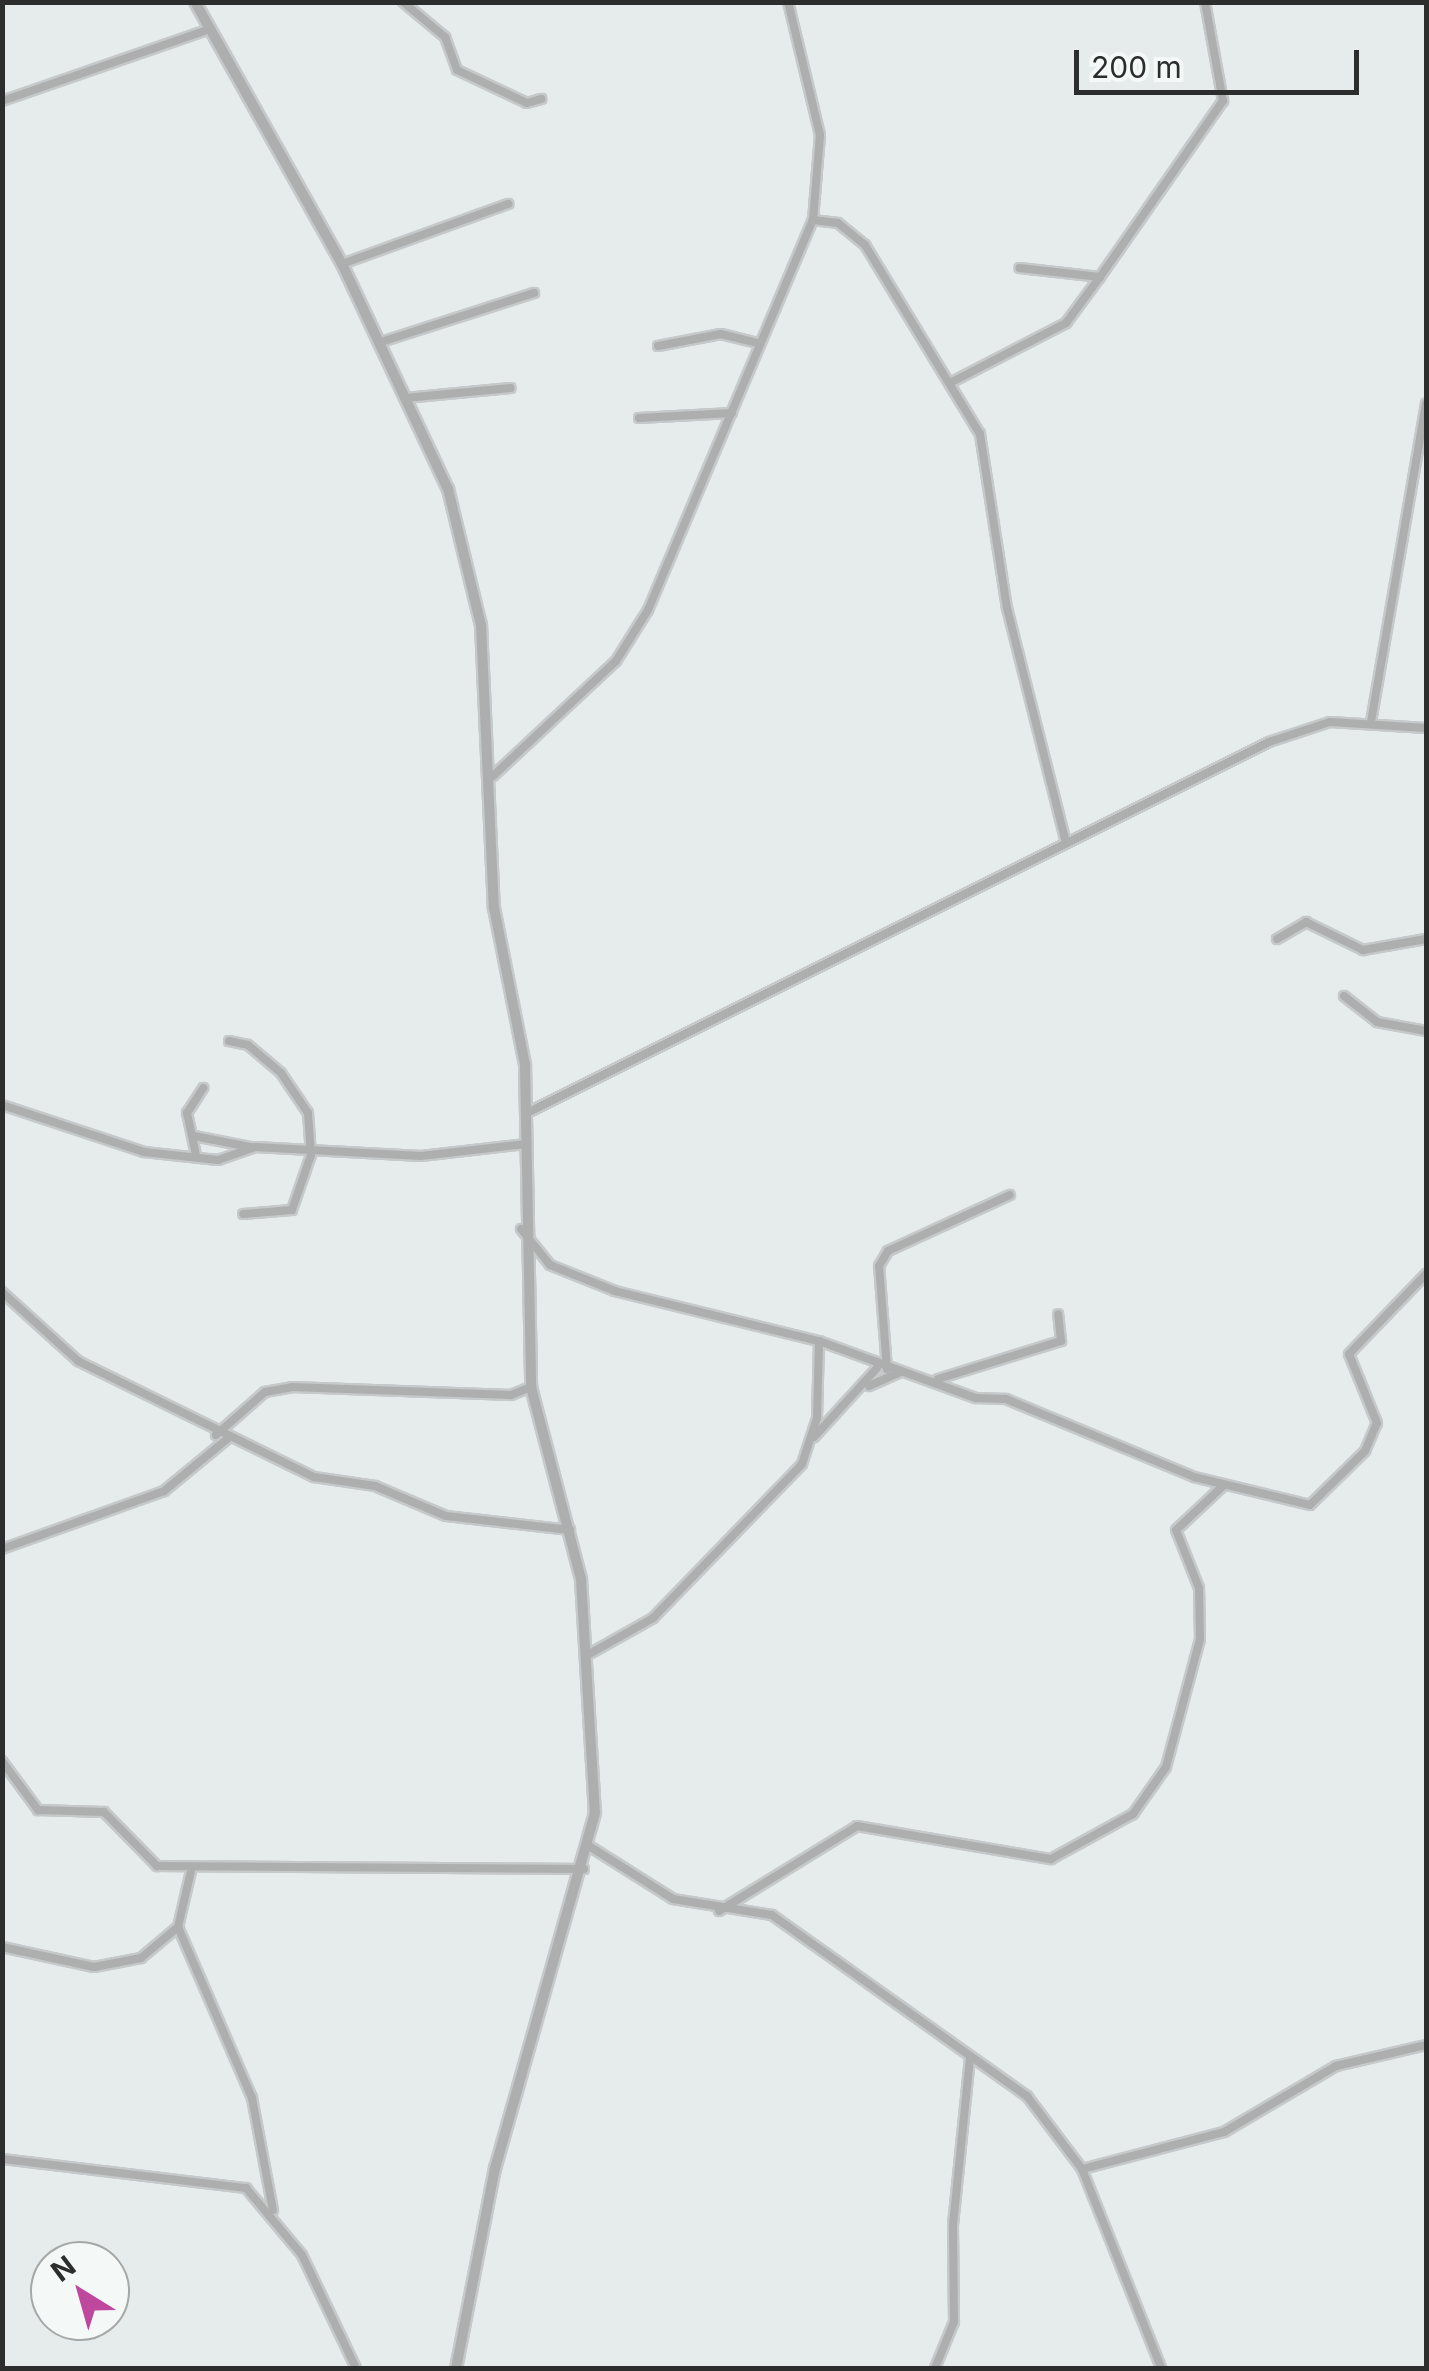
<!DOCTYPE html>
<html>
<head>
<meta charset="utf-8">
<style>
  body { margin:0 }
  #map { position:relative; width:1429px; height:2371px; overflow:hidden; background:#e6ebeb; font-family:Inter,sans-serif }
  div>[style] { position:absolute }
  .roads { filter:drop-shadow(2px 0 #c5c9c9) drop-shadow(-2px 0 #c5c9c9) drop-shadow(0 2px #c5c9c9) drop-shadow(0 -2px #c5c9c9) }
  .minor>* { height:8px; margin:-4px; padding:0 4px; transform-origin:4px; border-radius:4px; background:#adafaf }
  .tertiary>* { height:10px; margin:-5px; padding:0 5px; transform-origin:5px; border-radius:5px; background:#adafaf }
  span { translate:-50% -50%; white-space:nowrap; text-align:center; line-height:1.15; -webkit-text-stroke:10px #f4f9f8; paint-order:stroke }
  .frame { position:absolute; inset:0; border:5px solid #2c2e2e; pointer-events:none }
  .north { position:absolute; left:30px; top:2241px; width:100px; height:100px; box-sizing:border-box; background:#f4f9f8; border:2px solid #a4a8a7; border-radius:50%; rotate:323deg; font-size:28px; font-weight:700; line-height:40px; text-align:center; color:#2c2e2e }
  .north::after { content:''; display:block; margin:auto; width:35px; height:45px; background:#be489e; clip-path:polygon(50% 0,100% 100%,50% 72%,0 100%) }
  .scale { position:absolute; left:1074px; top:50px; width:285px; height:45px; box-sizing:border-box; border:5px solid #2c2e2e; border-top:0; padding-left:12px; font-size:30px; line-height:35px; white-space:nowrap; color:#2c2e2e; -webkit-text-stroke:8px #f4f9f8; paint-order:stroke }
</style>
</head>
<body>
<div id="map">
  <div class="roads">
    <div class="minor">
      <i style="left:403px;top:2px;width:55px;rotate:39.8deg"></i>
      <i style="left:445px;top:37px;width:35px;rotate:70deg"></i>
      <i style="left:457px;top:70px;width:77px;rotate:25.2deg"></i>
      <i style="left:527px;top:103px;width:15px;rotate:-16deg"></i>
      <i style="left:2px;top:101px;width:220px;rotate:-19.1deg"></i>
      <i style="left:813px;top:220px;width:25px;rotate:7deg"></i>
      <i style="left:838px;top:223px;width:35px;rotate:39deg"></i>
      <i style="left:865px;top:245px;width:221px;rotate:58.7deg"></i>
      <i style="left:980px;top:434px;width:176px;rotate:81.2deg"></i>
      <i style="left:1007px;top:608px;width:242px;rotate:75.9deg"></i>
      <i style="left:342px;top:264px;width:177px;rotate:-19.9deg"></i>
      <i style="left:1100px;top:277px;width:215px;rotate:-55.1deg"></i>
      <i style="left:1223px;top:101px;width:101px;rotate:-100.3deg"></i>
      <i style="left:378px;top:343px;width:164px;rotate:-17.8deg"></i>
      <i style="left:658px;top:346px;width:64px;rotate:-10.8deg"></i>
      <i style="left:721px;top:334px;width:37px;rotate:14deg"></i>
      <i style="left:950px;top:383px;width:131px;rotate:-27.3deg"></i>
      <i style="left:1066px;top:323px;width:57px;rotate:-53.5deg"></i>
      <i style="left:1100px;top:277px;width:81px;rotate:-173.6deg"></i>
      <i style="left:405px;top:398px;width:106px;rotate:-5.4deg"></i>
      <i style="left:639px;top:418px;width:93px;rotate:-3.1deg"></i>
      <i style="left:1371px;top:722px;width:323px;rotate:-80.2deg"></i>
      <i style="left:493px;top:776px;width:168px;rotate:-43.1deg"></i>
      <i style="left:616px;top:661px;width:60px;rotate:-57.9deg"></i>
      <i style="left:648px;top:610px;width:423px;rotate:-67.1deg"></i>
      <i style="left:813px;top:220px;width:85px;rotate:-85.3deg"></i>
      <i style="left:820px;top:135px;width:137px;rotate:-103.5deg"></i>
      <i style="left:1277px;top:939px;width:34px;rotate:-30deg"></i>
      <i style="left:1306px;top:922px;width:64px;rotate:26.2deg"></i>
      <i style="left:1363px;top:950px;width:64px;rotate:-9.9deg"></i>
      <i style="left:1344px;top:996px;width:42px;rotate:38.2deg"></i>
      <i style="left:1377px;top:1022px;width:50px;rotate:10.4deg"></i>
      <i style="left:229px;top:1041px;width:19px;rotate:12deg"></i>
      <i style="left:248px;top:1045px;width:43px;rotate:40.3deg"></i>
      <i style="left:281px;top:1073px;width:48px;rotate:56deg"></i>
      <i style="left:308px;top:1113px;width:42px;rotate:85.9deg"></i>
      <i style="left:311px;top:1155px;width:58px;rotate:109.1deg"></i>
      <i style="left:292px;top:1210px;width:49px;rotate:175.3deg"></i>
      <i style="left:2px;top:1105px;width:150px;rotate:18.3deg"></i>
      <i style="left:144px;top:1152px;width:74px;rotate:6.2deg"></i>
      <i style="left:218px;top:1160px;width:39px;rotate:-19deg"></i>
      <i style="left:255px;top:1147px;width:166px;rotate:3.1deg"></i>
      <i style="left:421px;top:1156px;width:106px;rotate:-6.5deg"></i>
      <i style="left:527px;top:1113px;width:830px;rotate:-26.57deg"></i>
      <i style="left:1269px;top:742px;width:64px;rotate:-18.2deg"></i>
      <i style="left:1330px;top:722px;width:96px;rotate:3.6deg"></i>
      <i style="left:194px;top:1136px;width:57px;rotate:11.1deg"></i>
      <i style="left:196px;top:1155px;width:43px;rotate:-102.1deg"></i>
      <i style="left:187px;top:1113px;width:30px;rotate:-57deg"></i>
      <i style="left:521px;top:1229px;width:46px;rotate:51.1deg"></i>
      <i style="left:550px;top:1265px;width:70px;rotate:21.8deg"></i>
      <i style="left:615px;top:1291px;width:210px;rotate:13.8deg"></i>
      <i style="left:819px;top:1341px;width:167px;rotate:20deg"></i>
      <i style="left:976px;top:1398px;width:30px;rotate:2deg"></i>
      <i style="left:1006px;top:1399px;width:204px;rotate:22.5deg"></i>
      <i style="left:1194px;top:1477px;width:119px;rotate:13.6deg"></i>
      <i style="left:1310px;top:1505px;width:77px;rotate:-44.5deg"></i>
      <i style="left:1365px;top:1451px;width:30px;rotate:-67deg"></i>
      <i style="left:1377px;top:1423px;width:74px;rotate:-112.1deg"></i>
      <i style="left:1349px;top:1354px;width:111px;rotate:-46.1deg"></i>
      <i style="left:2px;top:1292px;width:103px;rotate:42.2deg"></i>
      <i style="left:78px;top:1361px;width:263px;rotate:26.2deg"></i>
      <i style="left:314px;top:1477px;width:62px;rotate:8.4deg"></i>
      <i style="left:375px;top:1486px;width:77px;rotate:22.9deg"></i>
      <i style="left:446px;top:1516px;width:125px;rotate:6.4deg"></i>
      <i style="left:887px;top:1369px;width:103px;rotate:-94.4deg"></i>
      <i style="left:879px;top:1266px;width:17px;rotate:-59deg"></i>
      <i style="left:888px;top:1251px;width:134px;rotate:-24.7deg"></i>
      <i style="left:938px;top:1379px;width:129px;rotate:-17.2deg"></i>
      <i style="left:1061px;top:1341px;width:27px;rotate:-96deg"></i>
      <i style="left:869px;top:1386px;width:35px;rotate:-24deg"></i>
      <i style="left:216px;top:1435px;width:65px;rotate:-41.3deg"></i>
      <i style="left:265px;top:1392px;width:27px;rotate:-10deg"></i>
      <i style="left:292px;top:1387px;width:219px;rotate:2.1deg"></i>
      <i style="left:511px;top:1395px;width:22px;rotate:-22deg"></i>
      <i style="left:814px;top:1437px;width:93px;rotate:-47.6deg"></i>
      <i style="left:2px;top:1549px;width:172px;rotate:-19.7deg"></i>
      <i style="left:164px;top:1491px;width:82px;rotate:-39.5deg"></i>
      <i style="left:591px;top:1653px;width:71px;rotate:-29.4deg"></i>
      <i style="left:653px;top:1618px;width:214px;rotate:-45.9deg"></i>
      <i style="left:802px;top:1464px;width:48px;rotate:-71.9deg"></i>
      <i style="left:817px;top:1418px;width:77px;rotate:-88.5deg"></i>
      <i style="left:2px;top:1761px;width:61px;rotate:53.7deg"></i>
      <i style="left:38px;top:1810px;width:66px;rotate:1.7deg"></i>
      <i style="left:104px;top:1812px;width:76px;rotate:45.5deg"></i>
      <i style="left:157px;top:1866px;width:427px;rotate:0.4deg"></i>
      <i style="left:589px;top:1846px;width:99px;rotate:32.2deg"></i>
      <i style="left:673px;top:1899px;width:100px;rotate:9.2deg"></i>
      <i style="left:772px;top:1915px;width:313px;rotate:35.4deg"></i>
      <i style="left:1027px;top:2096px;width:91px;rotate:53deg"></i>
      <i style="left:1082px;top:2169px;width:214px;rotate:68.3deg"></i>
      <i style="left:719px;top:1911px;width:162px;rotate:-31.6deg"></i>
      <i style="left:857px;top:1826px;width:197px;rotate:9.7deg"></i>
      <i style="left:1051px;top:1859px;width:94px;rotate:-28.8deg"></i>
      <i style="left:1133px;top:1814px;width:57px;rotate:-54.9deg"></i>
      <i style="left:1166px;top:1767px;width:132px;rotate:-75.1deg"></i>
      <i style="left:1200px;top:1639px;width:51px;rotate:-91.1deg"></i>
      <i style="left:1199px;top:1588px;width:62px;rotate:-111.6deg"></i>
      <i style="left:1176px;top:1530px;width:64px;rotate:-43.1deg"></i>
      <i style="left:178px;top:1927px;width:186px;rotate:66.6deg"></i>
      <i style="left:252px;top:2098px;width:114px;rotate:79.4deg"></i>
      <i style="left:2px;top:1947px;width:94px;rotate:12.3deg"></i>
      <i style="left:94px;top:1967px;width:48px;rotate:-10.8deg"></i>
      <i style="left:141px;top:1958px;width:48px;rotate:-40deg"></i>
      <i style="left:178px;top:1927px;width:57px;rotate:-76.9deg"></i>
      <i style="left:2px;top:2159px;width:246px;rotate:6.8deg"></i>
      <i style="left:246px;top:2188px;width:87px;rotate:50.1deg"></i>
      <i style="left:302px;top:2255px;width:125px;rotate:64.5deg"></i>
      <i style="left:1082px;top:2169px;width:147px;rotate:-14.6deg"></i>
      <i style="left:1224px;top:2132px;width:130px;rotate:-30.5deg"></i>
      <i style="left:1336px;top:2066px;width:92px;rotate:-13.1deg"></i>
      <i style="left:935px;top:2368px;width:50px;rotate:-67.6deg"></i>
      <i style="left:954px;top:2322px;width:97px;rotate:-90.6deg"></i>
      <i style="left:953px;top:2225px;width:169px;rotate:-84.2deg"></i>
    </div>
    <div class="tertiary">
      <i style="left:195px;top:2px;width:300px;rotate:60.7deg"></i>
      <i style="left:342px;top:264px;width:249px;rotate:64.8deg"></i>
      <i style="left:448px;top:489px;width:140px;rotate:76.4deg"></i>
      <i style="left:481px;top:625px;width:283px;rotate:87.4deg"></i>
      <i style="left:494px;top:908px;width:160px;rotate:78.8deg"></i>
      <i style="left:525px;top:1065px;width:322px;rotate:88.9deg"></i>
      <i style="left:531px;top:1387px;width:198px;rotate:75.4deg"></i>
      <i style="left:581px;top:1579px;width:234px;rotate:86.6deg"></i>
      <i style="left:595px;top:1813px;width:369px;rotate:105.7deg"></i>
      <i style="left:495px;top:2168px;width:204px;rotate:101deg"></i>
    </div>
  </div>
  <div class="frame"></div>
  <div class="north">N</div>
  <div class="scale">200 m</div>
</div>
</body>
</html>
